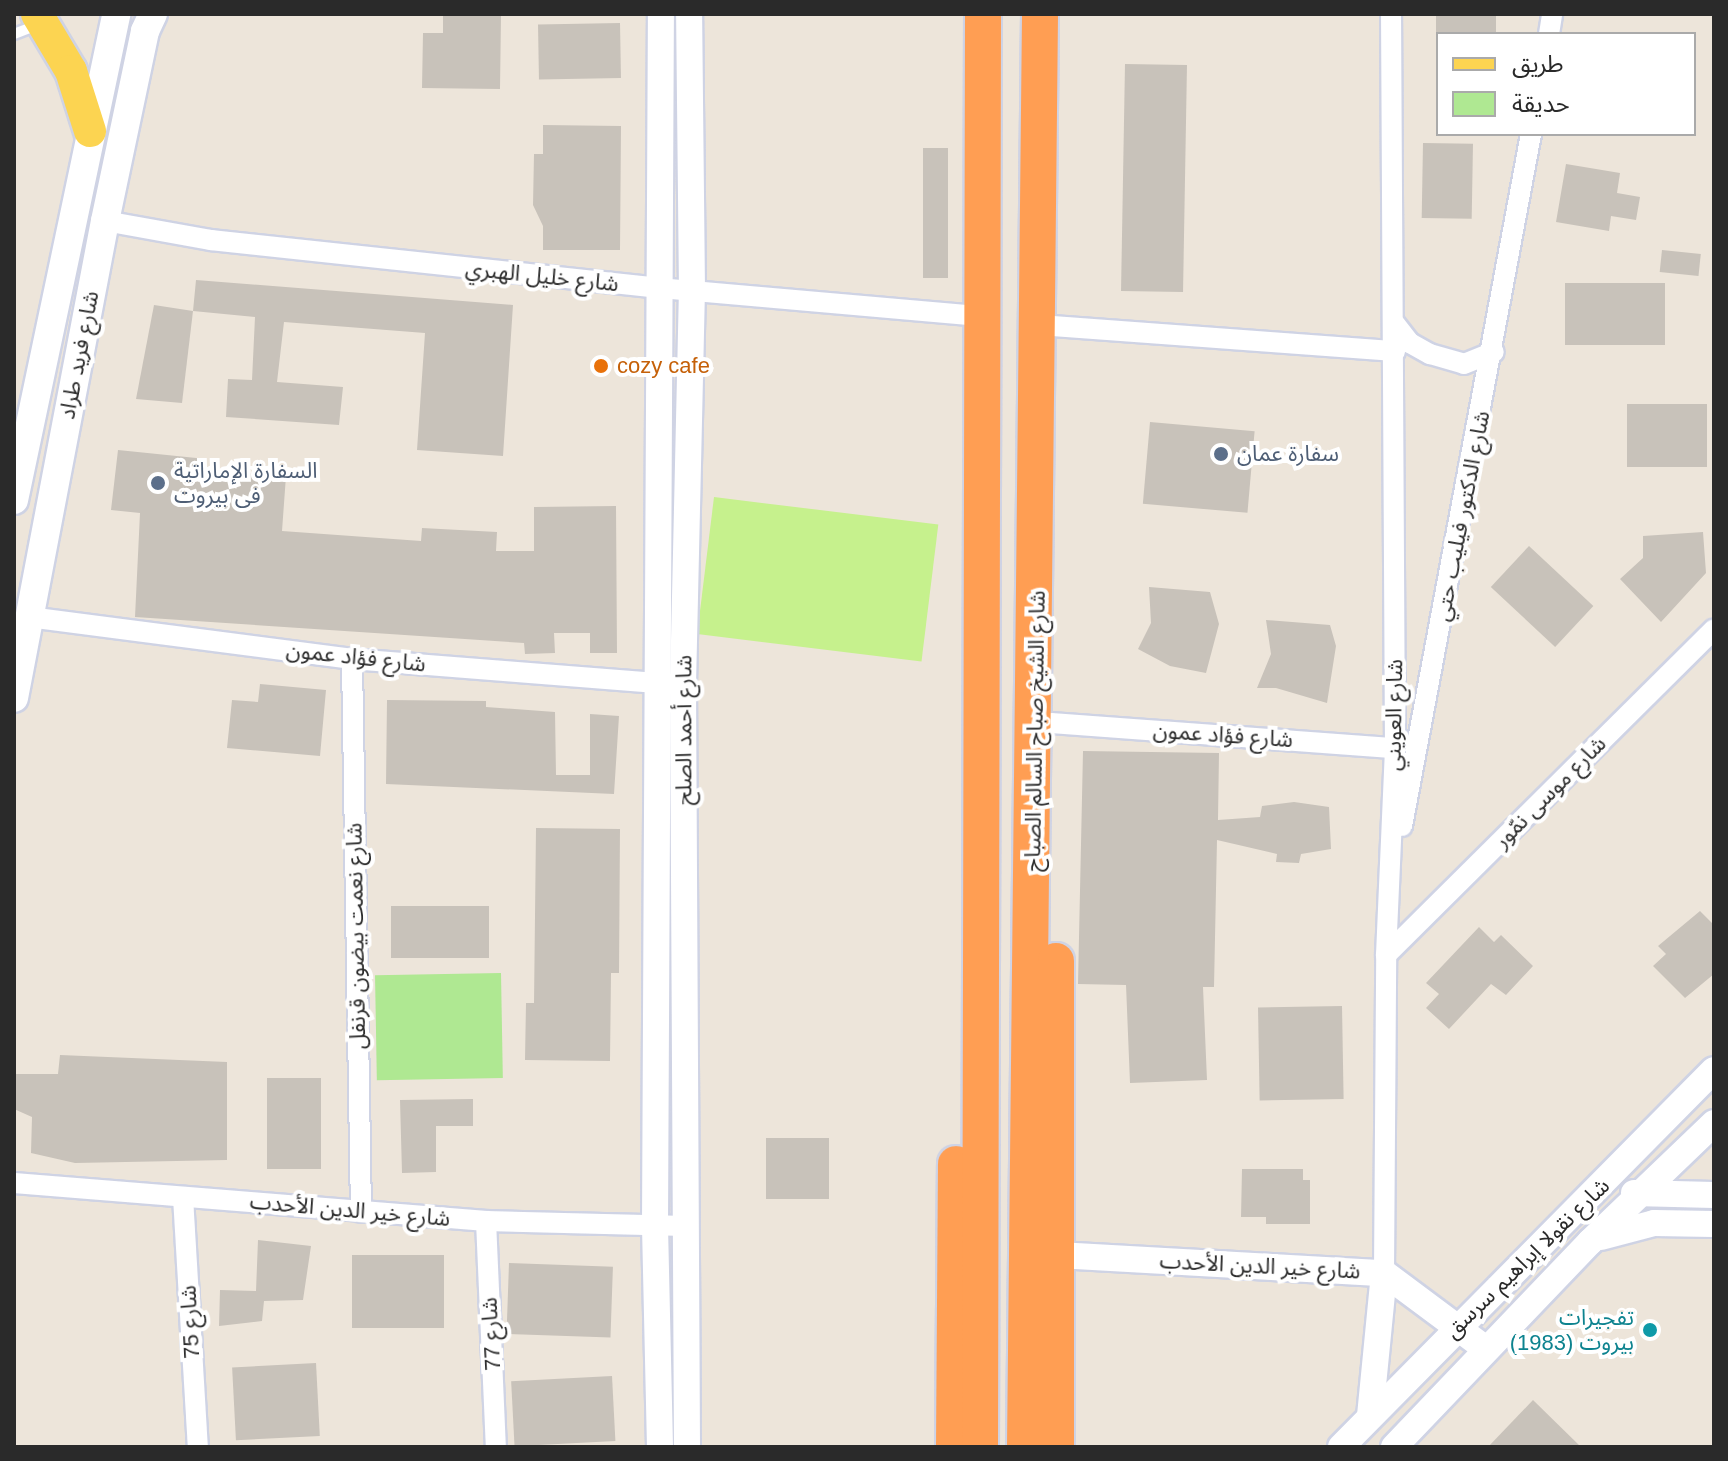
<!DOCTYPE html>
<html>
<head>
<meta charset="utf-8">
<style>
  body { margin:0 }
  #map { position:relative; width:1728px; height:1461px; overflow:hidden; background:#ede5da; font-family:Arial,"Noto Sans Arabic",sans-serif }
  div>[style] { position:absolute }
  .green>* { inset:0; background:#afe892; transform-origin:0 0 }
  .pitch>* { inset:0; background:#c6f18d; transform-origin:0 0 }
  .building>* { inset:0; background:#c8c2ba; transform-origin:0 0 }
  .roads { filter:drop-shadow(2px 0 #cfd3e4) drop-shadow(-2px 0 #cfd3e4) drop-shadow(0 2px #cfd3e4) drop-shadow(0 -2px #cfd3e4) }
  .service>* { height:10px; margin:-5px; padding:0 5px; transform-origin:5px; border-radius:5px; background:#fff }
  .minor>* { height:20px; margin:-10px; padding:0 10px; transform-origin:10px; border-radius:10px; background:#fff }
  .tertiary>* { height:26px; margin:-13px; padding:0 13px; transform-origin:13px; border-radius:13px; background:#fff }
  .secondary>* { height:28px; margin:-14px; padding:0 14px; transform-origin:14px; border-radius:14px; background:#fff }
  .primary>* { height:32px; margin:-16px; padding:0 16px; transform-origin:16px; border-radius:16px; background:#fcd451 }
  .motorway>* { height:36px; margin:-18px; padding:0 18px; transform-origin:18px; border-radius:18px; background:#ff9e53 }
  .dots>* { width:22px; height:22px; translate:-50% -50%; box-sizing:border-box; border:4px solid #fff; border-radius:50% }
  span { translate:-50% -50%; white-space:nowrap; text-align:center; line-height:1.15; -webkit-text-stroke:8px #fff; paint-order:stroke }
  .street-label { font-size:22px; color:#2a2a2a }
  .food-label { font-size:22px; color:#c56008 }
  .left { translate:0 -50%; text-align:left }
  .service-label { font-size:22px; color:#4e5e75 }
  .culture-label { font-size:22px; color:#0d838f }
  .right { translate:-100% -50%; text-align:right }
  .frame { position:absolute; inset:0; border:16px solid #2a2a2a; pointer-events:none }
  .legend { position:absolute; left:1436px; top:32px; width:260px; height:104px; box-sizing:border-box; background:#fff; border:2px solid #aaa; margin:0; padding:10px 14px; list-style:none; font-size:24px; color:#2a2a2a }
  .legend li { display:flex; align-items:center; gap:16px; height:40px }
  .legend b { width:40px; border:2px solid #aaa }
</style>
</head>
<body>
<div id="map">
  <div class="green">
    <i style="left:501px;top:973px;width:105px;height:126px;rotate:89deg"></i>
  </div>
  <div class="pitch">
    <i style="left:714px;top:497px;width:226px;height:138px;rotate:7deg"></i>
  </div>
  <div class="building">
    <i style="clip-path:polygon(443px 14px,501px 14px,500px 89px,422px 88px,423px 33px,443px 33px)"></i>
    <i style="left:1436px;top:14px;width:60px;height:20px"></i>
    <i style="left:620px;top:23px;width:55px;height:82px;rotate:89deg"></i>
    <i style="left:1125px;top:64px;width:62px;height:227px;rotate:1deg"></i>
    <i style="clip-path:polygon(543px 125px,621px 126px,620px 250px,543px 250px,543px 226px,533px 205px,534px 154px,543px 154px)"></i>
    <i style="left:1423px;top:143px;width:50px;height:75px;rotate:1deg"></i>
    <i style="left:923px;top:148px;width:25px;height:130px"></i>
    <i style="clip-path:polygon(1566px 164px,1620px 173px,1617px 193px,1640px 197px,1636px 220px,1611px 216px,1609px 231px,1556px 222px)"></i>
    <i style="left:1662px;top:250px;width:39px;height:22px;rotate:6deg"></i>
    <i style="clip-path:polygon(196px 280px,513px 305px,503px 456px,417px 450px,425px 333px,284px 322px,277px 382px,343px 387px,339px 425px,226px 417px,228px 379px,252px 380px,255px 317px,193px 311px)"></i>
    <i style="left:1565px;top:283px;width:100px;height:62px"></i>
    <i style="clip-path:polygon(154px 305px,193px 311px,182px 403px,136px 399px)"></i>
    <i style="left:1627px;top:404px;width:80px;height:63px"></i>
    <i style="left:1150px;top:422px;width:105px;height:82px;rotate:5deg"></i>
    <i style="clip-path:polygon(118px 450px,206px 459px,204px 470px,286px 476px,282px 531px,421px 541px,422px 528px,497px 532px,496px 551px,534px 551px,534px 507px,616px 506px,617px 653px,590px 653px,590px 633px,554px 633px,555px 653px,525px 654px,524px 643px,135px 617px,140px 513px,111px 510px)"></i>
    <i style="clip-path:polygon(1703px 532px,1706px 573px,1661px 622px,1620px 579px,1643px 558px,1643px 536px)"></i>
    <i style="left:1529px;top:546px;width:88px;height:56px;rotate:43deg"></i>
    <i style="clip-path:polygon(1149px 587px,1210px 592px,1219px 624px,1206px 673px,1170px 666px,1138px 649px,1151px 623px)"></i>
    <i style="clip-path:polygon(1266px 620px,1330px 625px,1336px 646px,1327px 703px,1276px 688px,1257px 688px,1271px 654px)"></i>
    <i style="clip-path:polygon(260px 684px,326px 690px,320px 756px,227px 748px,232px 700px,258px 702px)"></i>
    <i style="clip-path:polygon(387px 700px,486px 701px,486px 707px,555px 712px,556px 775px,590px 775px,590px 714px,619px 716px,614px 794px,386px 784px)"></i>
    <i style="clip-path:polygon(1083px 751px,1219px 753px,1218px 820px,1260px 817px,1262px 806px,1294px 802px,1329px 807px,1331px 849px,1301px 854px,1299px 863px,1276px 862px,1277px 854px,1217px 840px,1214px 987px,1203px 987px,1207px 1080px,1130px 1083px,1126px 985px,1078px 984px)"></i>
    <i style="clip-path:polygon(536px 828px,620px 829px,619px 973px,611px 973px,610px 1061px,525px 1060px,526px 1003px,534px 1003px)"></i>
    <i style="left:391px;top:906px;width:98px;height:52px"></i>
    <i style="clip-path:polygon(1700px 911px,1714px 925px,1714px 974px,1685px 998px,1653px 966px,1666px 954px,1658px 946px)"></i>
    <i style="clip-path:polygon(1479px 927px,1494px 942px,1501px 935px,1533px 966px,1506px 995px,1491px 984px,1449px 1029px,1426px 1008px,1439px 994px,1426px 983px)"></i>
    <i style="left:1342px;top:1006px;width:93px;height:84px;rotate:89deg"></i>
    <i style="clip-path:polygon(60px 1055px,227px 1062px,227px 1160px,75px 1163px,31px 1153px,32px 1117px,14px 1109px,14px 1074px,58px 1074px)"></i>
    <i style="left:267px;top:1078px;width:54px;height:91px"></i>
    <i style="clip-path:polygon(473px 1099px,473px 1126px,436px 1126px,436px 1172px,402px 1173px,400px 1100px)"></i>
    <i style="left:766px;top:1138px;width:63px;height:61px"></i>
    <i style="clip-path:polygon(1242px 1169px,1303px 1169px,1303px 1180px,1310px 1180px,1310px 1224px,1266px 1224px,1266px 1217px,1241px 1217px)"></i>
    <i style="clip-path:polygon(258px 1240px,311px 1246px,303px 1300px,264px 1301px,262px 1321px,219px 1326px,220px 1290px,256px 1291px)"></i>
    <i style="left:352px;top:1255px;width:92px;height:73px"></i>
    <i style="left:509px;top:1263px;width:104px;height:71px;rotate:2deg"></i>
    <i style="left:316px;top:1363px;width:73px;height:84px;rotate:87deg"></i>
    <i style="left:612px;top:1376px;width:65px;height:101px;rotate:87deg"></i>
    <i style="clip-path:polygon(1533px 1400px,1581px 1447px,1488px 1447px)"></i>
  </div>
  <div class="roads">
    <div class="service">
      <i style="left:14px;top:34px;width:26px;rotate:-21deg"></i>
    </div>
    <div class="minor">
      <i style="left:1549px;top:34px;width:20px;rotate:-81deg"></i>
      <i style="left:105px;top:221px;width:108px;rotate:10.2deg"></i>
      <i style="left:211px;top:240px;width:451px;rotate:6.1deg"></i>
      <i style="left:659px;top:288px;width:324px;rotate:5deg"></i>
      <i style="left:1395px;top:324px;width:24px;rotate:52deg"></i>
      <i style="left:1410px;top:343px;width:23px;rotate:29deg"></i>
      <i style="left:1430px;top:354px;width:35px;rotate:16deg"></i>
      <i style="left:1464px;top:364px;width:32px;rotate:-22deg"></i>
      <i style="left:1039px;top:325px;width:357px;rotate:4.2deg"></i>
      <i style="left:29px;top:617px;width:326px;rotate:7.4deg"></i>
      <i style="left:352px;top:659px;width:318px;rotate:4.5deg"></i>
      <i style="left:352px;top:659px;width:553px;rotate:89.07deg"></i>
      <i style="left:1051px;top:723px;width:345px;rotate:4.2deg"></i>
      <i style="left:1402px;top:826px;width:704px;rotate:-79.44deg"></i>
      <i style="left:1386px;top:955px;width:462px;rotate:-44.8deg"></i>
      <i style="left:14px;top:1183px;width:474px;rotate:4.6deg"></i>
      <i style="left:486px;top:1221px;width:200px;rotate:1.4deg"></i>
      <i style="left:183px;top:1197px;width:250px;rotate:86.6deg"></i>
      <i style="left:486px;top:1221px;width:226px;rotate:87.5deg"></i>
      <i style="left:1384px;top:1273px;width:318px;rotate:-89.6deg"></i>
      <i style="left:1386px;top:955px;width:207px;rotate:-87.5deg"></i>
      <i style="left:1395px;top:748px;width:734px;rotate:-90.31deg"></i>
    </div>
    <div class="tertiary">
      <i style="left:1634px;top:1193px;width:80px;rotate:1.4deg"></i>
      <i style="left:1601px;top:1237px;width:55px;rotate:-14.8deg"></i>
      <i style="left:1654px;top:1223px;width:60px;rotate:1deg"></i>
      <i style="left:1057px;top:1255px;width:327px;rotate:3.2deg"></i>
      <i style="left:1384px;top:1273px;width:127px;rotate:36.7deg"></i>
      <i style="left:1370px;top:1416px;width:144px;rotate:-84.4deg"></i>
      <i style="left:660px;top:1447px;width:222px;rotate:-91.3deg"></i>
      <i style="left:655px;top:1225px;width:1211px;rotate:-89.72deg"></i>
      <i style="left:687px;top:1447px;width:762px;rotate:-90.3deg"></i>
      <i style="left:683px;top:685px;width:394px;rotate:-88.7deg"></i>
      <i style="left:692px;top:291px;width:277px;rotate:-90.6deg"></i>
      <i style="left:1341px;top:1447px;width:530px;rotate:-45.31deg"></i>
      <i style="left:1394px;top:1447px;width:284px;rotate:-46.3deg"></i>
      <i style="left:1590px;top:1242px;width:172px;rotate:-43.8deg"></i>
    </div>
    <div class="secondary">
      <i style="left:14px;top:500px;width:497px;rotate:-78.1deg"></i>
      <i style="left:14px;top:698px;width:486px;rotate:-79.2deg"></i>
      <i style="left:105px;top:221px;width:194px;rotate:-78.1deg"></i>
      <i style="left:145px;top:31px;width:19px;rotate:-65deg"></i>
    </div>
    <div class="primary">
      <i style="left:37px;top:14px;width:66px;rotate:59.2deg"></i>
      <i style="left:71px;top:71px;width:63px;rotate:72.4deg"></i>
    </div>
    <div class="motorway">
      <i style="left:954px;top:1447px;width:283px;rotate:-89.6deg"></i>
      <i style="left:980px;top:1447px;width:1433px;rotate:-89.88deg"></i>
      <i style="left:1025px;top:1447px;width:1433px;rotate:-89.4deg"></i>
      <i style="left:1056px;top:1447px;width:486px;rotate:-90deg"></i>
    </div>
  </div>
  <div class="dots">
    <i style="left:601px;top:366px;background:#e8710a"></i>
    <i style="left:1221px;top:454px;background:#5c6f8a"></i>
    <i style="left:158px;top:483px;background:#5c6f8a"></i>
    <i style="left:1650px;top:1330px;background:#0f9aa8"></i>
  </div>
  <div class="street-label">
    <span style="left:542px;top:276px;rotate:6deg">شارع خليل الهبري</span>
    <span style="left:79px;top:355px;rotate:-79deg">شارع فريد طراد</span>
    <span style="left:1462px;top:516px;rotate:-79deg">شارع الدكتور فيليب حتي</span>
    <span style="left:356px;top:657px;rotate:6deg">شارع فؤاد عمون</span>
    <span style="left:1394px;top:715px;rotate:-89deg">شارع العويني</span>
    <span style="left:684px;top:730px;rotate:-90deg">شارع أحمد الصلح</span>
    <span style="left:1035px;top:731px;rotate:-89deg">شارع الشيخ صباح السالم الصباح</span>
    <span style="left:1223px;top:735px;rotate:4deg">شارع فؤاد عمون</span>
    <span style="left:1550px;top:792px;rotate:-45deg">شارع موسى نمّور</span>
    <span style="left:356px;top:936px;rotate:-91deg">شارع نعمت بيضون قرنفل</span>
    <span style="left:350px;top:1210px;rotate:5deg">شارع خير الدين الأحدب</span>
    <span style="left:1527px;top:1258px;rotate:-44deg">شارع نقولا إبراهيم سرسق</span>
    <span style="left:1260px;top:1266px;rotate:3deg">شارع خير الدين الأحدب</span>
    <span style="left:190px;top:1322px;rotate:-93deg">شارع 75</span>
    <span style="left:491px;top:1334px;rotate:-93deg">شارع 77</span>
  </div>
  <div class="food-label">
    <span class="left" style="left:617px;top:366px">cozy cafe</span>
  </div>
  <div class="service-label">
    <span class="left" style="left:1237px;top:454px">سفارة عمان</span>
    <span class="left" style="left:174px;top:483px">السفارة الإماراتية<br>فى بيروت</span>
  </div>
  <div class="culture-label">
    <span class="right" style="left:1634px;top:1330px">تفجيرات<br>بيروت (1983)</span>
  </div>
  <div class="frame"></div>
  <ul class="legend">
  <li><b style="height:10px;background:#fcd451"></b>طريق</li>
  <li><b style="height:22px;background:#afe892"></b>حديقة</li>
  </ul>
</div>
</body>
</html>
